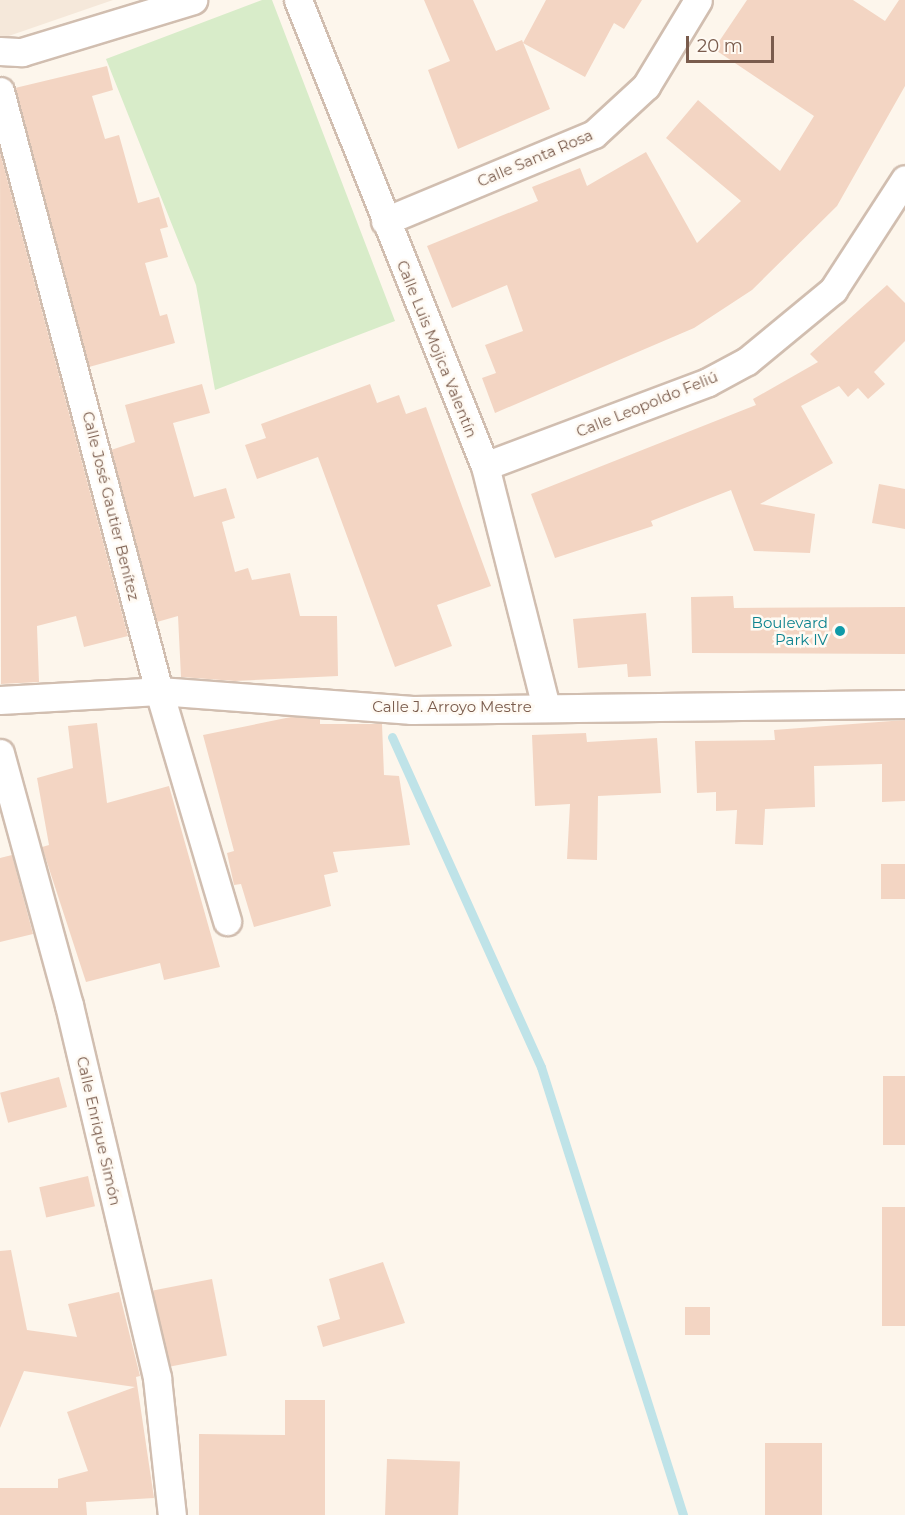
<!DOCTYPE html>
<html>
<head>
<meta charset="utf-8">
<style>
  body { margin:0 }
  #map { position:relative; width:905px; height:1515px; overflow:hidden; background:#fdf6ec; font-family:Montserrat,sans-serif }
  div>[style] { position:absolute }
  .residential>* { inset:0; background:#f5e8da }
  .green>* { inset:0; background:#d8ecc9 }
  .stream>* { height:9px; margin:-4.5px; padding:0 4.5px; transform-origin:4.5px; border-radius:4.5px; background:#bfe3e8 }
  .building>* { inset:0; background:#f3d5c3; transform-origin:0 0 }
  .roads { filter:drop-shadow(2px 0 #d1beb0) drop-shadow(-2px 0 #d1beb0) drop-shadow(0 2px #d1beb0) drop-shadow(0 -2px #d1beb0) }
  .minor>* { height:27px; margin:-13.5px; padding:0 13.5px; transform-origin:13.5px; border-radius:13.5px; background:#fff }
  .dots>* { width:16px; height:16px; translate:-50% -50%; box-sizing:border-box; border:3px solid #fffaf3; border-radius:50% }
  span { translate:-50% -50%; white-space:nowrap; text-align:center; line-height:1.15; -webkit-text-stroke:5px #fffaf3; paint-order:stroke }
  .street-label { font-size:15px; color:#7a5c4d }
  .culture-label { font-size:15px; color:#0d838f }
  .right { translate:-100% -50%; text-align:right }
  .scale { position:absolute; left:686px; top:36px; width:88px; height:27px; box-sizing:border-box; border:3px solid #7a5c4d; border-top:0; padding-left:8px; font-size:18px; line-height:21px; white-space:nowrap; color:#7a5c4d; -webkit-text-stroke:4px #fffaf3; paint-order:stroke }
</style>
</head>
<body>
<div id="map">
  <div class="residential">
    <i style="clip-path:polygon(0 0,113px 0,0 39px)"></i>
  </div>
  <div class="green">
    <i style="clip-path:polygon(262px 0,272px 0,395px 321px,215px 390px,196px 285px,106px 59px)"></i>
  </div>
  <div class="stream">
    <i style="left:392px;top:737px;width:362px;rotate:65.7deg"></i>
    <i style="left:541px;top:1067px;width:470px;rotate:72.4deg"></i>
  </div>
  <div class="building">
    <i style="clip-path:polygon(424px 0,473px 0,496px 51px,522px 40px,550px 109px,458px 149px,428px 70px,450px 61px)"></i>
    <i style="clip-path:polygon(546px 0,642px 0,624px 29px,614px 23px,585px 77px,523px 43px)"></i>
    <i style="clip-path:polygon(747px 0,853px 0,885px 21px,899px 0,905px 0,905px 86px,837px 206px,752px 290px,694px 328px,495px 413px,482px 378px,496px 373px,485px 345px,523px 331px,507px 285px,452px 308px,427px 246px,538px 201px,532px 187px,580px 168px,587px 186px,646px 152px,697px 243px,741px 201px,666px 138px,698px 100px,780px 171px,814px 116px,714px 49px)"></i>
    <i style="clip-path:polygon(107px 66px,113px 90px,92px 96px,105px 139px,119px 135px,138px 203px,159px 197px,168px 227px,160px 229px,168px 257px,145px 263px,160px 316px,167px 314px,175px 343px,89px 367px,15px 88px)"></i>
    <i style="clip-path:polygon(0 152px,128px 636px,84px 647px,76px 616px,37px 626px,39px 682px,1px 684px)"></i>
    <i style="clip-path:polygon(887px 285px,905px 303px,905px 341px,874px 372px,885px 384px,868px 399px,858px 388px,848px 397px,839px 386px,801px 406px,833px 463px,760px 504px,815px 514px,810px 553px,754px 551px,731px 490px,651px 521px,653px 526px,555px 558px,531px 494px,756px 405px,753px 399px,818px 362px,810px 354px)"></i>
    <i style="clip-path:polygon(202px 384px,210px 413px,173px 423px,194px 497px,226px 488px,235px 518px,222px 522px,235px 572px,248px 568px,252px 580px,290px 573px,300px 616px,337px 616px,338px 676px,235px 681px,181px 677px,178px 616px,157px 622px,111px 450px,135px 442px,125px 405px)"></i>
    <i style="clip-path:polygon(370px 384px,377px 403px,399px 395px,406px 414px,426px 407px,491px 586px,437px 605px,452px 646px,395px 667px,318px 457px,257px 479px,245px 445px,266px 438px,261px 424px)"></i>
    <i style="clip-path:polygon(879px 484px,905px 489px,905px 529px,872px 523px)"></i>
    <i style="clip-path:polygon(733px 596px,734px 608px,905px 607px,905px 654px,692px 653px,691px 597px)"></i>
    <i style="clip-path:polygon(646px 613px,651px 676px,628px 677px,627px 664px,578px 668px,573px 619px)"></i>
    <i style="clip-path:polygon(291px 717px,320px 719px,320px 724px,382px 724px,384px 775px,399px 776px,410px 845px,333px 852px,338px 872px,324px 875px,331px 906px,254px 927px,241px 884px,234px 885px,227px 853px,234px 851px,203px 735px)"></i>
    <i style="clip-path:polygon(905px 720px,905px 801px,882px 802px,882px 764px,814px 766px,815px 807px,765px 809px,763px 845px,735px 844px,737px 810px,716px 811px,716px 792px,697px 793px,695px 741px,775px 740px,774px 730px)"></i>
    <i style="clip-path:polygon(97px 723px,107px 803px,169px 786px,220px 967px,164px 980px,160px 963px,86px 982px,42px 847px,49px 845px,37px 778px,73px 768px,68px 726px)"></i>
    <i style="clip-path:polygon(586px 733px,587px 742px,657px 738px,661px 793px,598px 796px,597px 860px,567px 859px,570px 804px,535px 806px,532px 735px)"></i>
    <i style="clip-path:polygon(12px 855px,33px 934px,0 942px,0 858px)"></i>
    <i style="left:881px;top:864px;width:24px;height:35px"></i>
    <i style="left:883px;top:1076px;width:22px;height:69px"></i>
    <i style="left:59px;top:1077px;width:31px;height:61px;rotate:75deg"></i>
    <i style="left:88px;top:1176px;width:31px;height:50px;rotate:77deg"></i>
    <i style="left:905px;top:1207px;width:119px;height:23px;rotate:90deg"></i>
    <i style="clip-path:polygon(11px 1250px,27px 1330px,77px 1337px,68px 1304px,119px 1292px,140px 1376px,136px 1377px,154px 1498px,86px 1502px,87px 1515px,0 1515px,0 1488px,58px 1488px,58px 1479px,88px 1471px,67px 1412px,135px 1387px,24px 1371px,0 1428px,0 1251px)"></i>
    <i style="clip-path:polygon(383px 1262px,405px 1323px,323px 1347px,317px 1326px,340px 1319px,329px 1279px)"></i>
    <i style="left:212px;top:1279px;width:78px;height:60px;rotate:79deg"></i>
    <i style="left:685px;top:1307px;width:25px;height:28px"></i>
    <i style="clip-path:polygon(285px 1400px,325px 1400px,325px 1515px,199px 1515px,199px 1434px,285px 1435px)"></i>
    <i style="left:765px;top:1443px;width:57px;height:72px"></i>
    <i style="left:387px;top:1459px;width:73px;height:56px;rotate:2deg"></i>
  </div>
  <div class="roads">
    <div class="minor">
      <i style="left:298px;top:0;width:502px;rotate:68.14deg"></i>
      <i style="left:485px;top:466px;width:249px;rotate:75.8deg"></i>
      <i style="left:0;top:51px;width:22px;rotate:3deg"></i>
      <i style="left:22px;top:52px;width:179px;rotate:-16.9deg"></i>
      <i style="left:0;top:91px;width:621px;rotate:75.16deg"></i>
      <i style="left:159px;top:691px;width:240px;rotate:73.5deg"></i>
      <i style="left:385px;top:221px;width:226px;rotate:-22.6deg"></i>
      <i style="left:594px;top:134px;width:71px;rotate:-42.7deg"></i>
      <i style="left:646px;top:86px;width:100px;rotate:-58.8deg"></i>
      <i style="left:485px;top:466px;width:238px;rotate:-20.6deg"></i>
      <i style="left:708px;top:382px;width:44px;rotate:-28.3deg"></i>
      <i style="left:747px;top:361px;width:112px;rotate:-39.5deg"></i>
      <i style="left:833px;top:290px;width:132px;rotate:-57deg"></i>
      <i style="left:0;top:700px;width:159px;rotate:-3.2deg"></i>
      <i style="left:159px;top:691px;width:254px;rotate:4.3deg"></i>
      <i style="left:412px;top:710px;width:493px;rotate:-0.7deg"></i>
      <i style="left:0;top:753px;width:261px;rotate:74.7deg"></i>
      <i style="left:69px;top:1005px;width:383px;rotate:76.7deg"></i>
      <i style="left:157px;top:1378px;width:138px;rotate:83.8deg"></i>
    </div>
  </div>
  <div class="dots">
    <i style="left:840px;top:631px;background:#0f9aa8"></i>
  </div>
  <div class="street-label">
    <span style="left:535px;top:158px;rotate:-23deg">Calle Santa Rosa</span>
    <span style="left:437px;top:349px;rotate:68deg">Calle Luis Mojica Valentín</span>
    <span style="left:647px;top:404px;rotate:-22deg">Calle Leopoldo Feliú</span>
    <span style="left:111px;top:506px;rotate:76deg">Calle José Gautier Benítez</span>
    <span style="left:452px;top:707px">Calle J. Arroyo Mestre</span>
    <span style="left:99px;top:1131px;rotate:77deg">Calle Enrique Simón</span>
  </div>
  <div class="culture-label">
    <span class="right" style="left:828px;top:631px">Boulevard<br>Park IV</span>
  </div>
  <div class="scale">20 m</div>
</div>
</body>
</html>
